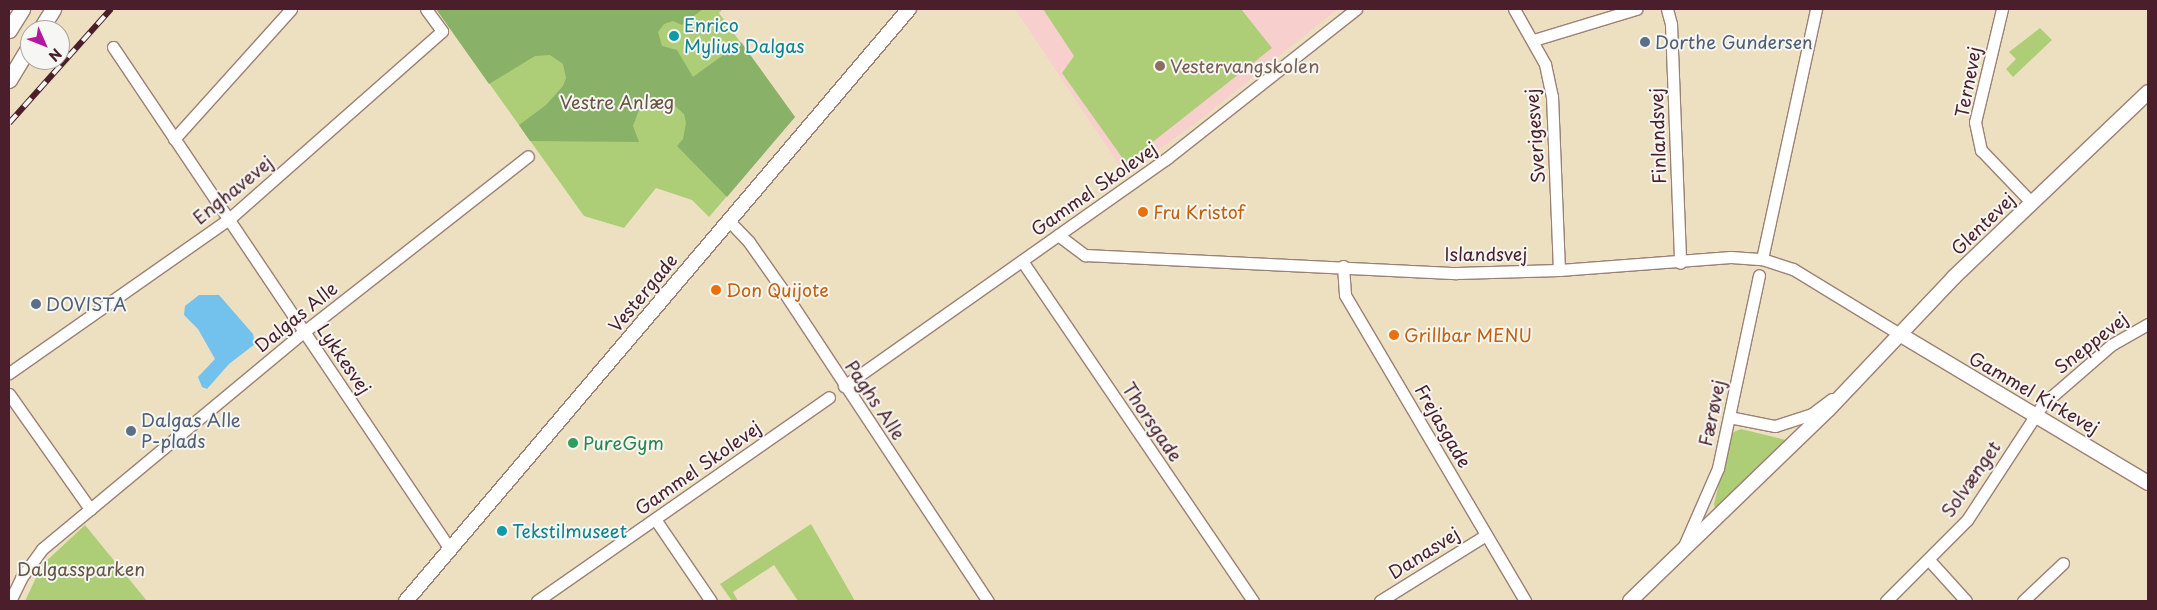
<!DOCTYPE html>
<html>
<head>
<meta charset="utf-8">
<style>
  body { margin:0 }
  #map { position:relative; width:2157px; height:610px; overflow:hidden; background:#ede0c1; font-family:"Playpen Sans",sans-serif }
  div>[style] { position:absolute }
  .built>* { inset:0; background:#f7d0cd }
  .green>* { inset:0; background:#adce77 }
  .forest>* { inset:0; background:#8ab168 }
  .water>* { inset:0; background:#72c2ed }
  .roads { filter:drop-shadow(1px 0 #9c8076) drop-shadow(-1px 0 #9c8076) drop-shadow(0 1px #9c8076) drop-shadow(0 -1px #9c8076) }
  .minor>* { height:11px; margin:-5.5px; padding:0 5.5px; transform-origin:5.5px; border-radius:5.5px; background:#fff }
  .tertiary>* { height:14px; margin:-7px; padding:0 7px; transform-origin:7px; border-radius:7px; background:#fff }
  .secondary>* { height:15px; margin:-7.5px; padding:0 7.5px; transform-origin:7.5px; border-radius:7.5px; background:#fff }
  .rail>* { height:5.5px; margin-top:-2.75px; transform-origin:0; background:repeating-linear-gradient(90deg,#f6f6f2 0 11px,#4a1f2b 0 22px); box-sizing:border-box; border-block:1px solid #4a1f2b }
  .dots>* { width:14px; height:14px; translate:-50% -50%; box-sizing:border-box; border:2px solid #f6f6f2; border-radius:50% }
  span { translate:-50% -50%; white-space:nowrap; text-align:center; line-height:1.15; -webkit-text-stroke:4px #f6f6f2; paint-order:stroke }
  .culture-label { font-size:18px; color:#0d838f }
  .left { translate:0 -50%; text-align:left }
  .service-label { font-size:18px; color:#4e5e75 }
  .education-label { font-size:18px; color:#785e54 }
  .street-label { font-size:18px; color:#4a1f2b }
  .park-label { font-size:18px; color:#685442 }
  .food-label { font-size:18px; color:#c56008 }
  .leisure-label { font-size:18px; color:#27864d }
  .frame { position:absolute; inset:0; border:10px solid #4a1f2b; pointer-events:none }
  .north { position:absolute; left:20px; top:20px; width:50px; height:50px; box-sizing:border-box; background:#f6f6f2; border:1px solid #b1a0a2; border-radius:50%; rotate:134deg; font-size:14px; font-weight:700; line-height:20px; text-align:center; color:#4a1f2b }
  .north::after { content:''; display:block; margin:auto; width:18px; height:22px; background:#b5179e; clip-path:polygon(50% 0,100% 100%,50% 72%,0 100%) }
</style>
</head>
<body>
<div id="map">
  <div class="built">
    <i style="clip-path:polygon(1015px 9px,1338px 9px,1196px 123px,1125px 174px)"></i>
  </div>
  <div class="green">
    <i style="clip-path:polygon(436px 9px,723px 9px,719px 13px,795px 117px,709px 217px,692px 200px,656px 188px,624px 228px,584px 216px)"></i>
    <i style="clip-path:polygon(1043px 9px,1241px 9px,1272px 48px,1126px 163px,1062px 73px,1074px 56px)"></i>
    <i style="clip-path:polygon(2040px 28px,2052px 40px,2013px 77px,2006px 69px,2016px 59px,2009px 52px)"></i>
    <i style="clip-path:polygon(1741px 429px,1786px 440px,1786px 446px,1716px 513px,1714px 504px,1731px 433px)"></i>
    <i style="clip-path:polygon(811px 524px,855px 601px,798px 601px,774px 565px,733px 592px,738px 601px,732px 601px,720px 584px)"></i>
    <i style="clip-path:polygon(85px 525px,147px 601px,25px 601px,42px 565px)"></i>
  </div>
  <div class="forest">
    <i style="clip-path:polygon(436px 9px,703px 9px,682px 25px,673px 21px,664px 24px,658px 32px,662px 46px,677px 50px,693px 77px,741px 42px,795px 117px,727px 197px,677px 146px,683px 139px,686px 123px,684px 114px,671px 102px,654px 100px,639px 110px,633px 126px,639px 142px,530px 141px,519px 125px,546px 105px,563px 86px,566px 78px,563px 64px,550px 55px,535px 56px,489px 84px)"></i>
  </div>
  <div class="water">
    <i style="clip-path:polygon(199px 295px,219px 295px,253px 334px,255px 344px,229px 364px,207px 389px,202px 387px,198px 377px,215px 359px,198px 329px,184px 315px,185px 306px)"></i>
  </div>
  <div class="roads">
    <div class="minor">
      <i style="left:1514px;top:9px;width:63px;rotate:60.6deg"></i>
      <i style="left:1545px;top:64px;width:33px;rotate:78deg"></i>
      <i style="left:1552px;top:96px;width:174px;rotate:87.7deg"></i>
      <i style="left:1667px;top:9px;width:16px;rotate:75deg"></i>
      <i style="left:1671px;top:24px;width:239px;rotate:87.8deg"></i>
      <i style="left:2002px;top:9px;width:116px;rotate:103.4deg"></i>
      <i style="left:1975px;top:122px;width:29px;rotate:78deg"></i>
      <i style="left:1981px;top:150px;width:74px;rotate:46.1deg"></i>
      <i style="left:1534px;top:40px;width:107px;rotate:-16.9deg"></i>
      <i style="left:113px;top:47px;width:605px;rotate:56.13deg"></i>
      <i style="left:174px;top:139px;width:175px;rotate:-48deg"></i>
      <i style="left:729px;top:221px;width:29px;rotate:46deg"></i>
      <i style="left:749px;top:242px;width:57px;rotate:54.9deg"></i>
      <i style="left:782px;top:289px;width:374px;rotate:56.6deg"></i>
      <i style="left:1058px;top:235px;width:34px;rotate:37deg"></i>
      <i style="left:1085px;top:255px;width:372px;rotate:2.8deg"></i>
      <i style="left:1457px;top:273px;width:102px;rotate:-1.7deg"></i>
      <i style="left:1559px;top:270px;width:172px;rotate:-4.3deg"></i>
      <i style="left:1731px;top:257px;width:31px;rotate:4deg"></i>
      <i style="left:1762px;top:259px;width:33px;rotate:18deg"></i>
      <i style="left:1793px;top:269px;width:127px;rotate:31.4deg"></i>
      <i style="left:1762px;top:259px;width:256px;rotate:-77.8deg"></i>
      <i style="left:1022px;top:261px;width:411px;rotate:55.8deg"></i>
      <i style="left:1343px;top:266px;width:29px;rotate:86deg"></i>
      <i style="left:1345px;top:295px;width:355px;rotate:59.5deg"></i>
      <i style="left:9px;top:373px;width:269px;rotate:-35deg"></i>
      <i style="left:229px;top:219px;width:284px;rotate:-41.4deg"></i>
      <i style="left:442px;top:31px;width:27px;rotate:-126deg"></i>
      <i style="left:844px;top:386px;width:394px;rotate:-35.2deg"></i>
      <i style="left:1166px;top:159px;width:242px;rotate:-38.3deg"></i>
      <i style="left:9px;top:394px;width:141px;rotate:54.8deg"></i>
      <i style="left:1729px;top:417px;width:47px;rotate:11.1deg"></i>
      <i style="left:1775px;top:426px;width:39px;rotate:-18deg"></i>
      <i style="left:1812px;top:414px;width:25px;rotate:-37deg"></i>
      <i style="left:655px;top:519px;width:99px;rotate:55.7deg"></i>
      <i style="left:1684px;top:546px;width:85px;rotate:-66.4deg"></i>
      <i style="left:1718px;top:468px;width:197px;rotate:-78deg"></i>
      <i style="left:1929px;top:560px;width:55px;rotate:47.9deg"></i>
      <i style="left:10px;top:601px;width:25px;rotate:-64deg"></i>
      <i style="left:21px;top:578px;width:36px;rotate:-54deg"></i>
      <i style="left:42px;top:549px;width:342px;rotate:-39.7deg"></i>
      <i style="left:305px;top:331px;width:283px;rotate:-38.1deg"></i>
      <i style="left:537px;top:601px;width:356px;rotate:-34.9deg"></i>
      <i style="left:1380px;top:601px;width:125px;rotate:-31.9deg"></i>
      <i style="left:1886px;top:601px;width:115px;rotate:-45deg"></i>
      <i style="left:1967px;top:520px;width:139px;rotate:-56.8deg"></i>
      <i style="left:2043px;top:404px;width:90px;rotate:-40.9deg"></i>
      <i style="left:2111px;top:345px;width:43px;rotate:-29.6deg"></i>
      <i style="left:2023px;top:601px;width:55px;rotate:-43.5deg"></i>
    </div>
    <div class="tertiary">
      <i style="left:1901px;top:335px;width:288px;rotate:30.9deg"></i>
      <i style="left:406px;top:601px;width:777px;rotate:-49.65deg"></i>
      <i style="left:1630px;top:601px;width:275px;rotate:-44deg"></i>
      <i style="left:1828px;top:410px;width:183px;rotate:-46.5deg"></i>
      <i style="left:1954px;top:277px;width:268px;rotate:-43.6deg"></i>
    </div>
    <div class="secondary">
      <i style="left:9px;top:30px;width:25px;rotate:-58deg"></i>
      <i style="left:40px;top:30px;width:25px;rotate:-58deg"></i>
      <i style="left:9px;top:80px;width:41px;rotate:-59deg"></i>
    </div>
  </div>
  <div class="rail">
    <i style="left:9px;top:123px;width:153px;rotate:-48.2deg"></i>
  </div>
  <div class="dots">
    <i style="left:674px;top:36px;background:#0f9aa8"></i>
    <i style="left:1645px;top:42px;background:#5c6f8a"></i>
    <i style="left:1160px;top:66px;background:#8d6e63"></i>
    <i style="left:1143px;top:212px;background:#e8710a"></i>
    <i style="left:716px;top:290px;background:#e8710a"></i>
    <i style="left:36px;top:304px;background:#5c6f8a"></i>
    <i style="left:1394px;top:335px;background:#e8710a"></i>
    <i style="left:131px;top:431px;background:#5c6f8a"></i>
    <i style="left:573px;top:443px;background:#2e9e5b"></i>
    <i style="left:502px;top:531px;background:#0f9aa8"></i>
  </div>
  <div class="culture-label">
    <span class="left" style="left:684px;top:36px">Enrico<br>Mylius Dalgas</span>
    <span class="left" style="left:512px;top:531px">Tekstilmuseet</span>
  </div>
  <div class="service-label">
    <span class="left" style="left:1655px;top:42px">Dorthe Gundersen</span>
    <span class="left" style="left:46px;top:304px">DOVISTA</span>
    <span class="left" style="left:141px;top:431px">Dalgas Alle<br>P-plads</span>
  </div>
  <div class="education-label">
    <span class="left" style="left:1170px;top:66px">Vestervangskolen</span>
  </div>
  <div class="street-label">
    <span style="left:1968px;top:82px;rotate:-79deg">Ternevej</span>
    <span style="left:1535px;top:136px;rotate:-94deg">Sverigesvej</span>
    <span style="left:1658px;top:136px;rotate:-92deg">Finlandsvej</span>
    <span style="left:1094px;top:189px;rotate:-35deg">Gammel Skolevej</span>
    <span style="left:233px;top:190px;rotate:-39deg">Enghavevej</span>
    <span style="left:1983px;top:224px;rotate:-44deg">Glentevej</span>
    <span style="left:1486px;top:254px">Islandsvej</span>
    <span style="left:643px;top:293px;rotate:-50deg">Vestergade</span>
    <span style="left:296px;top:317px;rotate:-39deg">Dalgas Alle</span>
    <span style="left:2091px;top:343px;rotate:-38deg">Sneppevej</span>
    <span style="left:344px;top:359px;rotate:56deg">Lykkesvej</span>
    <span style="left:2034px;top:393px;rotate:30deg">Gammel Kirkevej</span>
    <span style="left:875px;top:400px;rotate:56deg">Paghs Alle</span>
    <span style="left:1712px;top:413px;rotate:-78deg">Færøvej</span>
    <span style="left:1152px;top:422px;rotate:56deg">Thorsgade</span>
    <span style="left:1443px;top:426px;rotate:60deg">Frejasgade</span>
    <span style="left:698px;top:468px;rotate:-35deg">Gammel Skolevej</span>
    <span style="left:1971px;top:479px;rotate:-55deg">Solvænget</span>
    <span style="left:1424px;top:553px;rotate:-32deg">Danasvej</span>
  </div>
  <div class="park-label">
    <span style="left:617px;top:102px">Vestre Anlæg</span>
    <span style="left:81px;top:569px">Dalgassparken</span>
  </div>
  <div class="food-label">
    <span class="left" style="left:1153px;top:212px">Fru Kristof</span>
    <span class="left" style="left:726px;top:290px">Don Quijote</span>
    <span class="left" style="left:1404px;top:335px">Grillbar MENU</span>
  </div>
  <div class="leisure-label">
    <span class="left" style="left:583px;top:443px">PureGym</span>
  </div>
  <div class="frame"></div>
  <div class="north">N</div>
</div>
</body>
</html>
